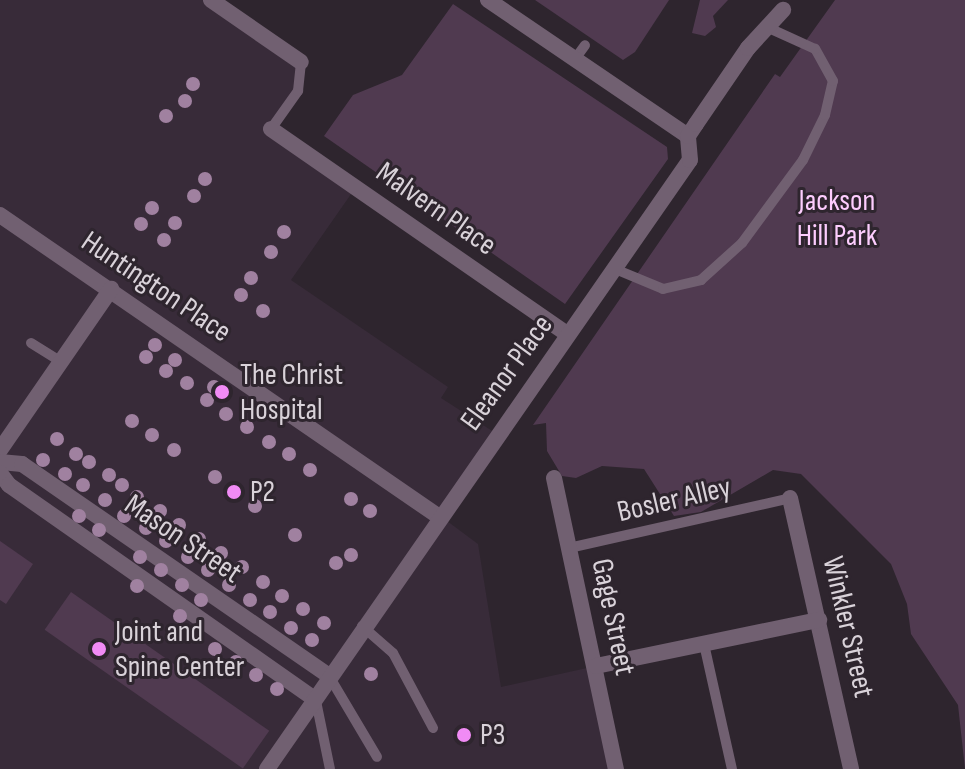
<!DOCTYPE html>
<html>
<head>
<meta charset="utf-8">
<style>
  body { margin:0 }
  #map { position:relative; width:965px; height:769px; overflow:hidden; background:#2e252e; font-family:"Sofia Sans Condensed",sans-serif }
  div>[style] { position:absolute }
  .built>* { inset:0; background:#382b39 }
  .green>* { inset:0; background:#503a50; transform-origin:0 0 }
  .service>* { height:10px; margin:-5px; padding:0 5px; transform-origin:5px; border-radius:5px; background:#716071 }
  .minor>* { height:16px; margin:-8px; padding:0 8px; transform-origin:8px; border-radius:8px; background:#716071 }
  .trees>* { width:14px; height:14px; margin:-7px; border-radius:50%; background:#a081a0 }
  .dots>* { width:22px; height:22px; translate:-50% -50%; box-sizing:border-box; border:4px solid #2e252e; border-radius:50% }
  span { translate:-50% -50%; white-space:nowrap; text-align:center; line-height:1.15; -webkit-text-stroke:6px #2e252e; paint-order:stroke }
  .park-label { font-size:30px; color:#fdcdfe }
  .street-label { font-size:30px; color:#d9d2d9 }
  .poi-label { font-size:30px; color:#d9d2d9 }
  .left { translate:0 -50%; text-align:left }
</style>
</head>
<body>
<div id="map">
  <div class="built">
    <i style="clip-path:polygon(0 0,211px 0,301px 62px,302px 79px,271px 129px,356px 187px,291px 280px,448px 387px,441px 398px,497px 434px,439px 515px,478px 544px,501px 687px,596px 666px,619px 769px,0 769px)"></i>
  </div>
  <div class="green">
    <i style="clip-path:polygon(535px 0,669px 0,635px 52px,623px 60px)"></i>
    <i style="clip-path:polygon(700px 0,728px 0,713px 16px,716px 27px,705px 36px,692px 33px)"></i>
    <i style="clip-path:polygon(835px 0,965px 0,965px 769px,958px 705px,911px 634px,907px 604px,891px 564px,801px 474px,773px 470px,701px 512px,674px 516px,644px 469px,602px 466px,576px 478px,562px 476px,547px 451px,546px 423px,533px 425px,775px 74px,780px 77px)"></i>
    <i style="clip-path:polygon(453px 4px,667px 147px,668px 159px,565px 304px,324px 136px,353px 95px,402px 75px)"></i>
    <i style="clip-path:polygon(0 541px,33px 564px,6px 604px,0 600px)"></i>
    <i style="left:71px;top:592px;width:242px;height:46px;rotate:35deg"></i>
  </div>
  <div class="service">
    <i style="left:575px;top:59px;width:17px;rotate:-54deg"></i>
    <i style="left:271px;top:129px;width:47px;rotate:-54.6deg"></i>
    <i style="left:298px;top:91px;width:29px;rotate:-84deg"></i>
    <i style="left:615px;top:269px;width:52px;rotate:22.6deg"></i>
    <i style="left:663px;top:289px;width:39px;rotate:-13deg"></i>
    <i style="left:701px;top:280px;width:55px;rotate:-42.1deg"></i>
    <i style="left:742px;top:243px;width:103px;rotate:-53.7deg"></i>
    <i style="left:803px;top:160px;width:50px;rotate:-63.9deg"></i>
    <i style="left:825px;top:115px;width:35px;rotate:-77deg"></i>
    <i style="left:833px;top:81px;width:37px;rotate:-119deg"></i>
    <i style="left:815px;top:49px;width:48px;rotate:-155.6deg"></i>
    <i style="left:31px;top:343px;width:36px;rotate:32deg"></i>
    <i style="left:569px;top:548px;width:227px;rotate:-12.7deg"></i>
    <i style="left:362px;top:626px;width:41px;rotate:41.1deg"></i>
    <i style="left:393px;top:653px;width:85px;rotate:61.9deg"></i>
    <i style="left:704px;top:644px;width:128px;rotate:77.4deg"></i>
    <i style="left:329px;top:676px;width:94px;rotate:59.3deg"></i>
    <i style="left:316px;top:701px;width:69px;rotate:78.4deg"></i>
  </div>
  <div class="minor">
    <i style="left:211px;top:0;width:109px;rotate:34.6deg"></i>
    <i style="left:488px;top:0;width:242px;rotate:34.2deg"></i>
    <i style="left:271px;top:129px;width:361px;rotate:34.7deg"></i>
    <i style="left:0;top:215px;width:531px;rotate:34.5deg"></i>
    <i style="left:0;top:450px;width:196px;rotate:-55.4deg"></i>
    <i style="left:0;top:462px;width:22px;rotate:5deg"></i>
    <i style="left:22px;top:464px;width:372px;rotate:34.6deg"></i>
    <i style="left:0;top:473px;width:15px;rotate:53deg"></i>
    <i style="left:9px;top:485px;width:373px;rotate:35deg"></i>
    <i style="left:554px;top:478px;width:298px;rotate:78deg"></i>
    <i style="left:790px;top:498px;width:278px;rotate:77.3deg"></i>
    <i style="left:596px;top:666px;width:228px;rotate:-11.7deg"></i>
    <i style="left:267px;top:769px;width:741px;rotate:-55.22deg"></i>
    <i style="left:690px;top:160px;width:24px;rotate:-95deg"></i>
    <i style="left:688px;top:136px;width:14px;rotate:-56deg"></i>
    <i style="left:696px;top:124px;width:92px;rotate:-55.6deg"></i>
    <i style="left:748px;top:48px;width:52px;rotate:-47.4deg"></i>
  </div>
  <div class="trees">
    <i style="left:193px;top:84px"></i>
    <i style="left:185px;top:101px"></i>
    <i style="left:166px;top:116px"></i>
    <i style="left:205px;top:179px"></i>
    <i style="left:194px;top:196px"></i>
    <i style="left:152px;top:208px"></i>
    <i style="left:175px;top:223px"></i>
    <i style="left:141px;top:224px"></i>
    <i style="left:284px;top:232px"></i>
    <i style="left:164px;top:240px"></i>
    <i style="left:271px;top:252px"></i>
    <i style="left:251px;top:278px"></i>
    <i style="left:241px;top:295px"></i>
    <i style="left:263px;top:311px"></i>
    <i style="left:155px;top:345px"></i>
    <i style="left:146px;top:357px"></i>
    <i style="left:175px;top:360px"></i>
    <i style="left:166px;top:371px"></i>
    <i style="left:187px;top:383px"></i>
    <i style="left:214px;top:387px"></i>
    <i style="left:207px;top:400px"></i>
    <i style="left:226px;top:414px"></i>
    <i style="left:132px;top:421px"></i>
    <i style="left:247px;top:427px"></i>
    <i style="left:152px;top:435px"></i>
    <i style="left:57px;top:439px"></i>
    <i style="left:269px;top:442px"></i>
    <i style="left:174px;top:450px"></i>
    <i style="left:76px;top:454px"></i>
    <i style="left:289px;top:454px"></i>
    <i style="left:43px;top:460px"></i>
    <i style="left:89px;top:462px"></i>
    <i style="left:310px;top:470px"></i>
    <i style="left:65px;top:474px"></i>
    <i style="left:109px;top:475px"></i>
    <i style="left:215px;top:477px"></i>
    <i style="left:83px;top:485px"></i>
    <i style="left:122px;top:485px"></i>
    <i style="left:137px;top:497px"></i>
    <i style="left:351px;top:499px"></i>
    <i style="left:105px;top:500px"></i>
    <i style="left:255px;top:506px"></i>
    <i style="left:160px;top:511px"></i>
    <i style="left:370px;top:511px"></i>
    <i style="left:79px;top:516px"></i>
    <i style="left:124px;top:516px"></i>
    <i style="left:179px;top:525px"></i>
    <i style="left:146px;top:528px"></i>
    <i style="left:99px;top:530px"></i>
    <i style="left:295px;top:535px"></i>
    <i style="left:199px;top:539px"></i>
    <i style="left:166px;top:541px"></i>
    <i style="left:221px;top:553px"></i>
    <i style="left:351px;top:555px"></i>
    <i style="left:140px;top:557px"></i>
    <i style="left:188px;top:557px"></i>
    <i style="left:336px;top:563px"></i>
    <i style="left:242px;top:567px"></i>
    <i style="left:161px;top:570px"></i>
    <i style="left:208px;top:570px"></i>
    <i style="left:263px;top:582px"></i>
    <i style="left:182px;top:585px"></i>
    <i style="left:229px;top:585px"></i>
    <i style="left:137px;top:586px"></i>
    <i style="left:282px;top:596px"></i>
    <i style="left:201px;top:600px"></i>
    <i style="left:250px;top:600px"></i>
    <i style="left:303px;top:609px"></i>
    <i style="left:270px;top:612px"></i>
    <i style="left:180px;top:616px"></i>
    <i style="left:324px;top:623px"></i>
    <i style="left:291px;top:628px"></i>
    <i style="left:312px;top:640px"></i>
    <i style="left:215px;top:649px"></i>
    <i style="left:236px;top:662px"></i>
    <i style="left:371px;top:674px"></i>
    <i style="left:256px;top:675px"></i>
    <i style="left:277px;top:689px"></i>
  </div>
  <div class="dots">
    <i style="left:222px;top:392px;background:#f18bf5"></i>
    <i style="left:234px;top:492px;background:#f18bf5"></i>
    <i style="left:99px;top:649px;background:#f18bf5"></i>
    <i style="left:464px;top:735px;background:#f18bf5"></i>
  </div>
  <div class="park-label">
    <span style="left:837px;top:218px">Jackson<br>Hill Park</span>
  </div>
  <div class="street-label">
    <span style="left:436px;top:209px;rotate:35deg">Malvern Place</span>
    <span style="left:156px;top:287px;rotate:34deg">Huntington Place</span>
    <span style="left:507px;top:373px;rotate:-54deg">Eleanor Place</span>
    <span style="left:674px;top:500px;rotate:-13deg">Bosler Alley</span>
    <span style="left:183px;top:539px;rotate:34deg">Mason Street</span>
    <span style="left:613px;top:617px;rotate:78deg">Gage Street</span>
    <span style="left:848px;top:627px;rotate:77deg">Winkler Street</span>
  </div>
  <div class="poi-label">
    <span class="left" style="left:240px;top:392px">The Christ<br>Hospital</span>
    <span class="left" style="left:250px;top:492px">P2</span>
    <span class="left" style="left:115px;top:649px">Joint and<br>Spine Center</span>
    <span class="left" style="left:480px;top:735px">P3</span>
  </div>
</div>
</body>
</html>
